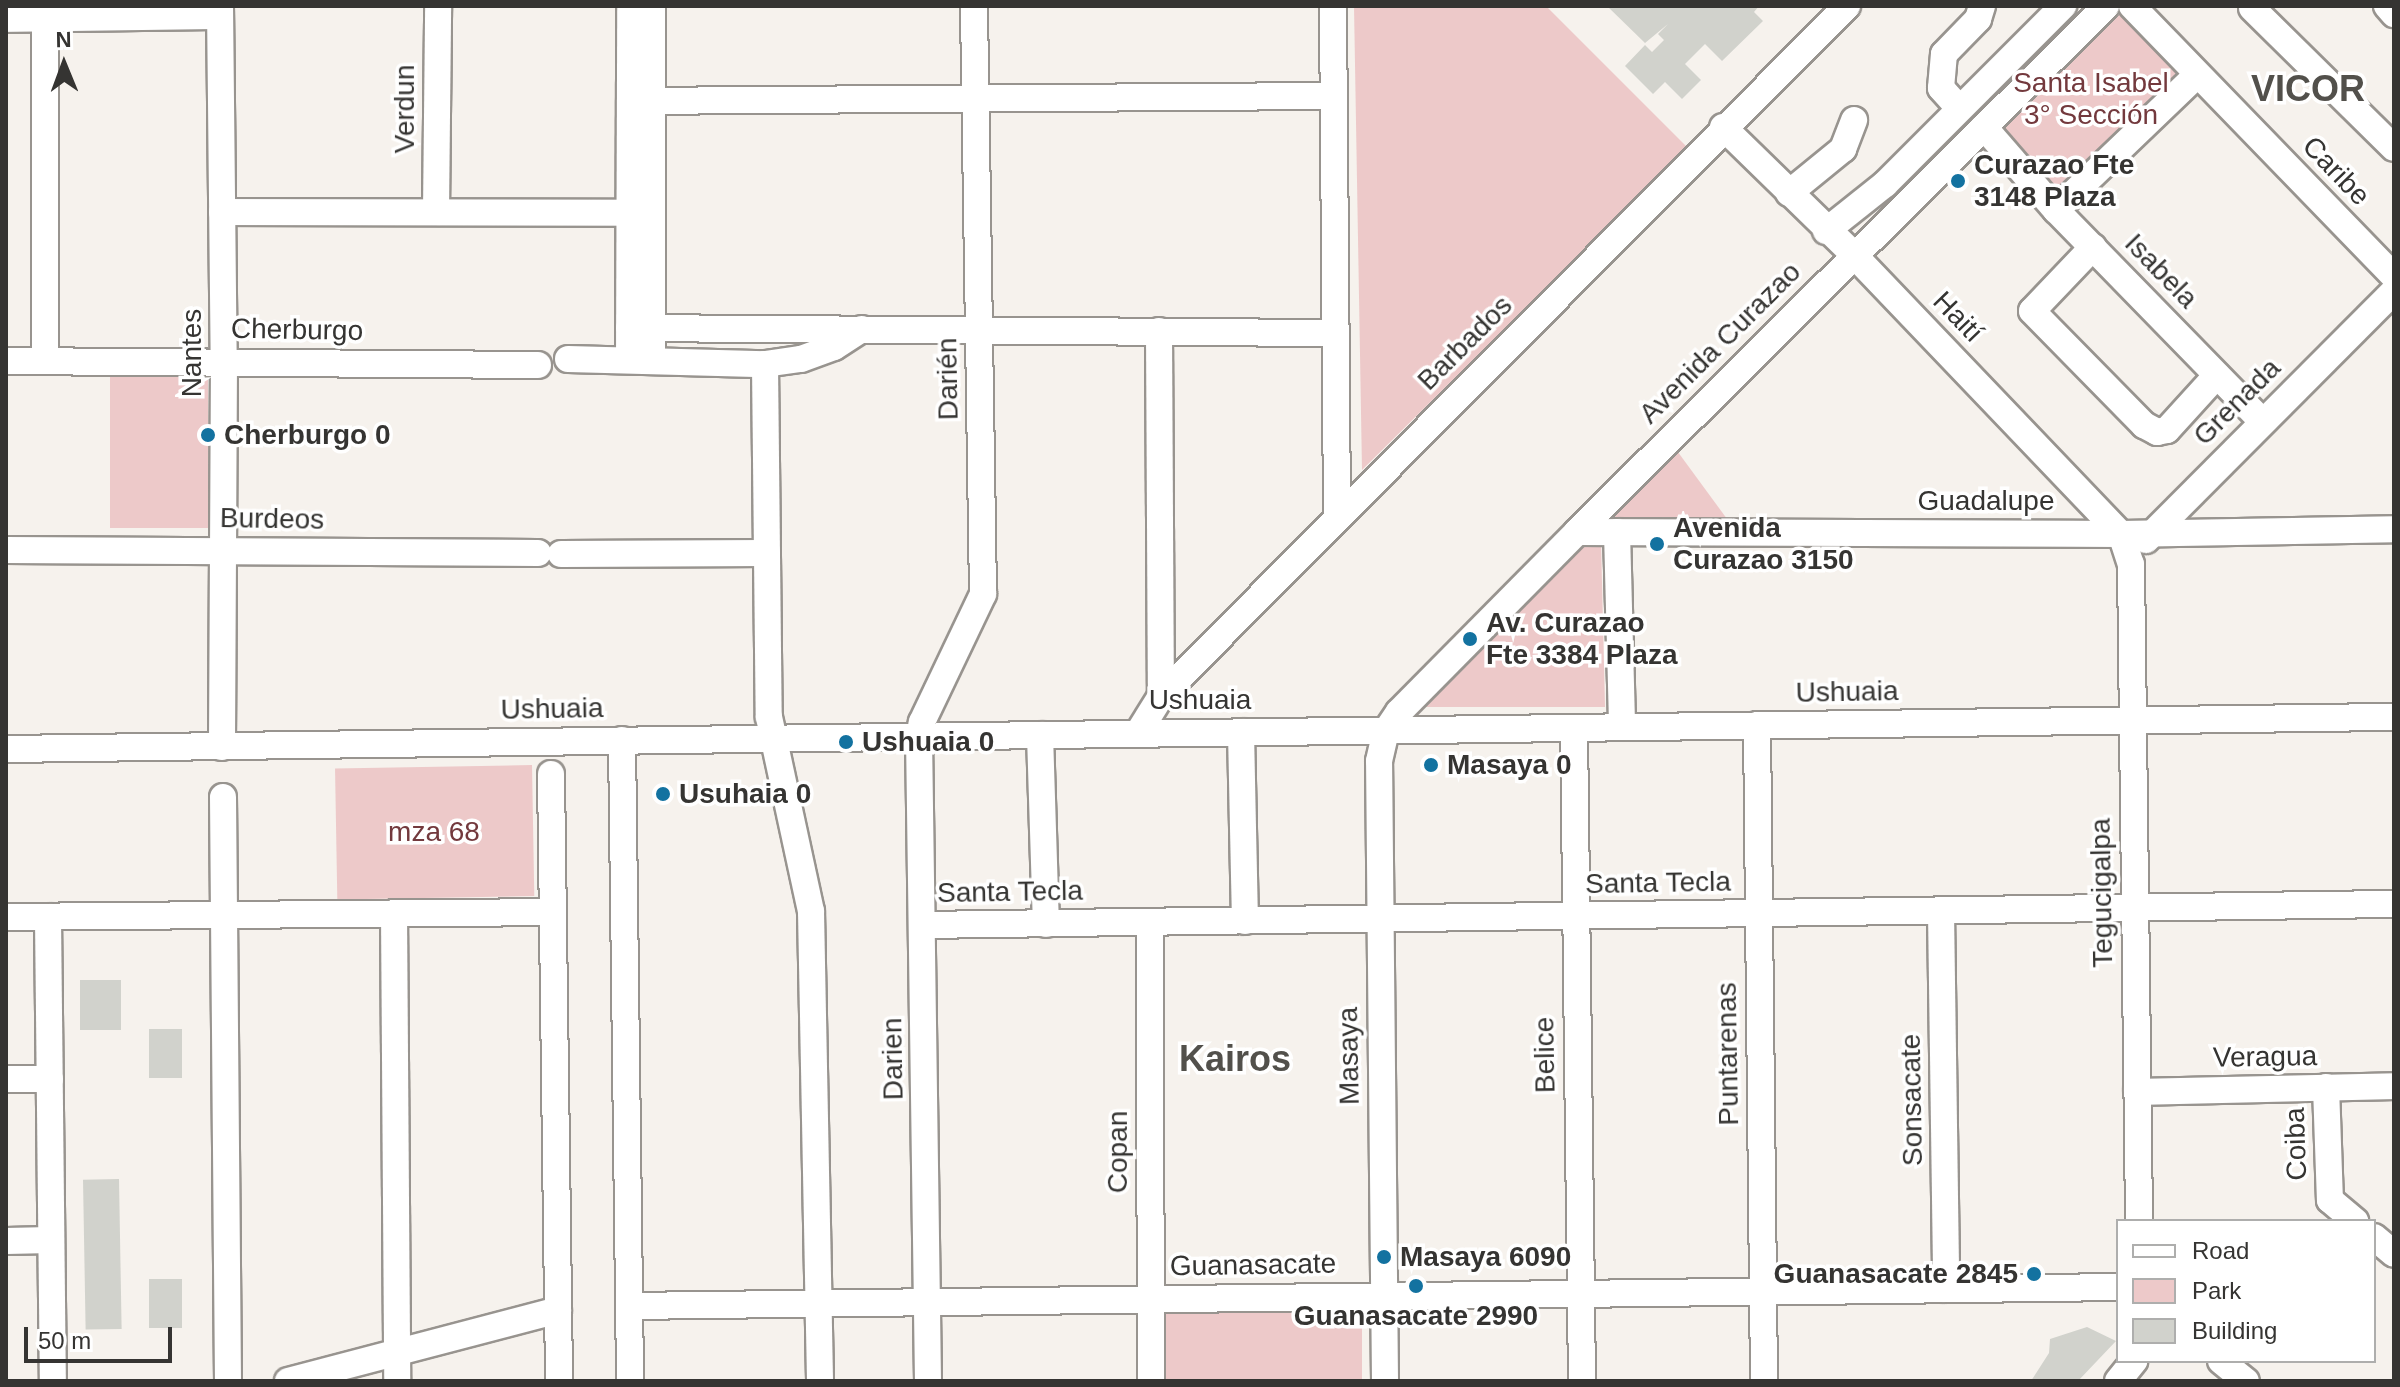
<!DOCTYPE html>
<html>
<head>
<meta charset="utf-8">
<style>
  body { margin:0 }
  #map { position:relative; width:2400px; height:1387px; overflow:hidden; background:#f6f2ed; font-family:Arial,sans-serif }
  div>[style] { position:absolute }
  .green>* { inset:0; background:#edc9c9; transform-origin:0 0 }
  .building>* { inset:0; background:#d1d2cc; transform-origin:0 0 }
  .roads { filter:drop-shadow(2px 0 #98948f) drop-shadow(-2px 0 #98948f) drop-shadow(0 2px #98948f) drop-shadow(0 -2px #98948f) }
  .minor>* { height:26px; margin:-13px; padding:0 13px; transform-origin:13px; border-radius:13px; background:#fff }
  .dots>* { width:22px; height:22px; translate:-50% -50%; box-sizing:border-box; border:4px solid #fff; border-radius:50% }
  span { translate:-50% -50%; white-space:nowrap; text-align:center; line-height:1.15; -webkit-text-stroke:7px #fff; paint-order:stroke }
  .park-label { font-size:28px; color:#73393d }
  .street-label { font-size:28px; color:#353432 }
  .poi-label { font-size:28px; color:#353432; font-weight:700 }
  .left { translate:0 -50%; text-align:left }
  .right { translate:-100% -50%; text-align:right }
  .district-label { font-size:36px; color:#52504b; font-weight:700 }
  .frame { position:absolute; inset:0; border:8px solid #353432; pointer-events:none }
  .legend { position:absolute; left:2116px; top:1219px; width:260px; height:144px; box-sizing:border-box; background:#fff; border:2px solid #aeaead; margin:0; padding:10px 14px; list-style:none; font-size:24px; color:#353432 }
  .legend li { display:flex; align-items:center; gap:16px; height:40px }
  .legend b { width:40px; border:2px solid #aeaead }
  .north { position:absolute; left:24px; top:24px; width:80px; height:80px; -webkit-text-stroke:6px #fff; paint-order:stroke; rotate:359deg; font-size:22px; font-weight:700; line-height:32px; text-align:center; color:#353432 }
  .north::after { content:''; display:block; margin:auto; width:28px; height:36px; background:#353432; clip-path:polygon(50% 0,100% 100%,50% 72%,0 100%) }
  .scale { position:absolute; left:24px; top:1327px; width:148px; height:36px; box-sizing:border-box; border:4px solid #353432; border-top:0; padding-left:10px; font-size:24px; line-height:28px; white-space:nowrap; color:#353432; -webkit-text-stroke:6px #fff; paint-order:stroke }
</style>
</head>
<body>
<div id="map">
  <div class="green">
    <i style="clip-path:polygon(1354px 6px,1546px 6px,1687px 147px,1362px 470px)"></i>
    <i style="clip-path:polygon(2115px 6px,2126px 6px,2191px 72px,2057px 201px,1989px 130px)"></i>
    <i style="left:110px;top:373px;width:98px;height:155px"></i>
    <i style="clip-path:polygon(1675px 448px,1730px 523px,1597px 526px)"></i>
    <i style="clip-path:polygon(1582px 542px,1601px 542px,1605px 707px,1408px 707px)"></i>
    <i style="left:532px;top:765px;width:131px;height:197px;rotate:89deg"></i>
    <i style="left:1162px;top:1310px;width:200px;height:71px"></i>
  </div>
  <div class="building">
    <i style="clip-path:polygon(1607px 6px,1759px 6px,1754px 12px,1763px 21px,1722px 61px,1705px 44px,1685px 64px,1701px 80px,1682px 99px,1665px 82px,1653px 94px,1625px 66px,1645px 45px,1652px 52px,1664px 40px,1658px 34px,1668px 24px,1645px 43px)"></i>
    <i style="left:80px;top:980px;width:41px;height:50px"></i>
    <i style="left:149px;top:1029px;width:33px;height:49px"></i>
    <i style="left:119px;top:1179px;width:150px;height:36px;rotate:89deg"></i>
    <i style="left:149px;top:1279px;width:33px;height:49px"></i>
    <i style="clip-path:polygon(2087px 1327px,2116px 1341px,2078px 1381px,2031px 1381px,2049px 1353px,2050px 1339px)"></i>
  </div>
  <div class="roads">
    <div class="minor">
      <i style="left:220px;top:6px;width:355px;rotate:89.4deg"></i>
      <i style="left:224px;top:361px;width:386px;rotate:90.3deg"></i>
      <i style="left:652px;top:6px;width:355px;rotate:90deg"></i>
      <i style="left:1333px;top:6px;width:512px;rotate:89.55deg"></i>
      <i style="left:2132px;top:6px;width:376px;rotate:45.9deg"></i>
      <i style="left:2387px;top:6px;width:11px;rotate:49deg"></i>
      <i style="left:2252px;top:8px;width:199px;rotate:44.6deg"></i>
      <i style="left:6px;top:19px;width:214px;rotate:-0.8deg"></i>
      <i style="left:45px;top:19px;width:342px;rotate:90deg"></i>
      <i style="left:630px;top:101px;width:704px;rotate:-0.41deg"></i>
      <i style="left:1959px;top:108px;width:27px;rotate:-132deg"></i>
      <i style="left:1941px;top:88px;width:34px;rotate:-85deg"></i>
      <i style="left:1944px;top:54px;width:49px;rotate:-45.8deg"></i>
      <i style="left:1978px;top:19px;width:14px;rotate:-73deg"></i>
      <i style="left:1723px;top:127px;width:183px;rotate:44.3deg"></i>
      <i style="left:1854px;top:255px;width:386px;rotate:46.3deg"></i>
      <i style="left:2121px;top:534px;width:32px;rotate:72deg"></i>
      <i style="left:2131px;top:564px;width:657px;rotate:89.3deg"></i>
      <i style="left:1984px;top:127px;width:110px;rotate:49.1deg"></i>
      <i style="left:2056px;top:210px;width:295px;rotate:45.7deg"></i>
      <i style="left:1789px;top:193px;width:70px;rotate:-39.2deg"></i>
      <i style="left:1843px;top:149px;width:31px;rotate:-69deg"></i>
      <i style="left:2056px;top:210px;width:195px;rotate:-43.8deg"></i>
      <i style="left:222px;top:212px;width:407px;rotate:0.1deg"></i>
      <i style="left:436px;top:212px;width:206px;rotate:-89.4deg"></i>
      <i style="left:1826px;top:231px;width:75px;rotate:-38.5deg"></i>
      <i style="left:1885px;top:184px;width:252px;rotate:-45deg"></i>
      <i style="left:2093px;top:247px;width:88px;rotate:133.6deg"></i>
      <i style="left:2032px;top:311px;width:160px;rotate:45.5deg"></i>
      <i style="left:2144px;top:425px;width:15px;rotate:28deg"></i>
      <i style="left:2157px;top:432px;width:10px;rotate:-11deg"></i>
      <i style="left:2167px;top:430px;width:74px;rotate:-47.7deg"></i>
      <i style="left:629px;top:328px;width:706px;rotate:0.41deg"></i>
      <i style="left:1159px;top:331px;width:365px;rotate:89.7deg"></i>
      <i style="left:568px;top:359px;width:197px;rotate:1.5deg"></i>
      <i style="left:765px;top:364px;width:36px;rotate:-8deg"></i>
      <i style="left:801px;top:359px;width:35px;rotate:-20deg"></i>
      <i style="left:834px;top:347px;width:33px;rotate:-33deg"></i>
      <i style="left:629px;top:360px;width:354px;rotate:-89.8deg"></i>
      <i style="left:6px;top:361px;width:532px;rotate:0.43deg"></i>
      <i style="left:765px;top:364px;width:353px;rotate:89.4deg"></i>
      <i style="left:769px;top:717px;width:198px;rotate:77.8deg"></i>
      <i style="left:811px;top:911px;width:470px;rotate:88.9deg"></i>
      <i style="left:1577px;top:532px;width:544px;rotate:0.21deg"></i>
      <i style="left:2121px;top:534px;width:273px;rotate:-1deg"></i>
      <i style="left:1617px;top:532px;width:195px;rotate:88.5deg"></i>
      <i style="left:2146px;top:540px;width:351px;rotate:-45.1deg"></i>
      <i style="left:6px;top:550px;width:532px;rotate:0.32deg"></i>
      <i style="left:561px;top:554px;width:206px;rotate:-0.3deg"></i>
      <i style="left:1757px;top:725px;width:656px;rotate:89.39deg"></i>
      <i style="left:1574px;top:728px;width:653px;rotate:89.3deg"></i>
      <i style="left:1241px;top:732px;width:189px;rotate:88.8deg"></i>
      <i style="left:1138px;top:733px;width:44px;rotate:-58.1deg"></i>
      <i style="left:1161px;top:696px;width:973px;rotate:-45.17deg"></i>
      <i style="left:1040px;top:735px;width:189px;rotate:88.2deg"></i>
      <i style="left:622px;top:740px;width:641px;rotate:89.28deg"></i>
      <i style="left:6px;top:749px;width:2388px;rotate:-0.77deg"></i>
      <i style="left:551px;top:774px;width:607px;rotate:89.24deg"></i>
      <i style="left:223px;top:797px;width:584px;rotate:89.51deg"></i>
      <i style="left:1941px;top:911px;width:378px;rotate:89.2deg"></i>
      <i style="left:394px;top:913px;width:468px;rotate:89.6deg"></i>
      <i style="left:6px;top:917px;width:546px;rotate:-0.52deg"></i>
      <i style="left:48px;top:917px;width:464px;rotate:89.4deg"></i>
      <i style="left:1150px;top:922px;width:459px;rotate:89.9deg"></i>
      <i style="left:923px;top:925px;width:1471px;rotate:-0.82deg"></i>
      <i style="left:6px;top:1079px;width:44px"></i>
      <i style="left:2326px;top:1087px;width:113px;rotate:88deg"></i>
      <i style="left:2330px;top:1200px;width:33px;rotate:40deg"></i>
      <i style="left:2137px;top:1092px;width:257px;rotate:-1.3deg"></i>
      <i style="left:2374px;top:1237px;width:26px;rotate:40deg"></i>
      <i style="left:6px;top:1241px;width:45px;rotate:-1.3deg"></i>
      <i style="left:629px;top:1306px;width:1489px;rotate:-0.73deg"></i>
      <i style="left:2221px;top:1361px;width:32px;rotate:39deg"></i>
      <i style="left:288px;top:1381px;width:279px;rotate:-14.7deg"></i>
      <i style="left:928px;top:1381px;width:644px;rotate:-90.8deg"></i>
      <i style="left:919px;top:737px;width:15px;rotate:-79deg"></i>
      <i style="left:922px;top:722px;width:142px;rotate:-64.5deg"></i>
      <i style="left:983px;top:594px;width:588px;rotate:-90.88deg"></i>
      <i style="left:1385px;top:1381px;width:620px;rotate:-90.55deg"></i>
      <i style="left:1379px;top:761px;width:31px;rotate:-77deg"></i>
      <i style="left:1386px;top:731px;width:23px;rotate:-56deg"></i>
      <i style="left:1399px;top:712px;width:253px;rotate:-45.3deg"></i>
      <i style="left:1577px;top:532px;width:746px;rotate:-44.84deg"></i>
      <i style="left:2118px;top:1381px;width:26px;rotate:-51deg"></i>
    </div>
  </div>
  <div class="dots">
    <i style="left:1958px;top:181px;background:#1372a0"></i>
    <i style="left:208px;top:435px;background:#1372a0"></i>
    <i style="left:1657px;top:544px;background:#1372a0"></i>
    <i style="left:1470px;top:639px;background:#1372a0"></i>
    <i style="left:846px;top:742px;background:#1372a0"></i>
    <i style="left:1431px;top:765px;background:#1372a0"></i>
    <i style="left:663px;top:794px;background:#1372a0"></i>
    <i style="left:1384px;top:1257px;background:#1372a0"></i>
    <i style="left:2034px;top:1274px;background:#1372a0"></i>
    <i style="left:1416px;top:1286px;background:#1372a0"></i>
  </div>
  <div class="park-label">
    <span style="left:2091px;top:99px">Santa Isabel<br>3° Sección</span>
    <span style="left:434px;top:832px">mza 68</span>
  </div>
  <div class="street-label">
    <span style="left:405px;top:109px;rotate:-90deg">Verdun</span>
    <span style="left:2336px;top:171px;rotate:46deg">Caribe</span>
    <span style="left:2161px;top:271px;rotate:46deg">Isabela</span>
    <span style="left:1958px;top:317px;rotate:46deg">Haití</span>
    <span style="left:297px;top:330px;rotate:1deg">Cherburgo</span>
    <span style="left:1465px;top:343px;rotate:-45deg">Barbados</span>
    <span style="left:1720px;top:343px;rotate:-45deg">Avenida Curazao</span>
    <span style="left:192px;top:353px;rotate:-90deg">Nantes</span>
    <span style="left:948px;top:379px;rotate:-91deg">Darién</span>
    <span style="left:2237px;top:402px;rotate:-45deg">Grenada</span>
    <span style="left:1986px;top:501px">Guadalupe</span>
    <span style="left:272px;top:519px;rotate:1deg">Burdeos</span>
    <span style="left:1847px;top:692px;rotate:-1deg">Ushuaia</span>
    <span style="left:1200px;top:700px">Ushuaia</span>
    <span style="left:552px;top:709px;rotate:-1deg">Ushuaia</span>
    <span style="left:1658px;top:883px;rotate:-1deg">Santa Tecla</span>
    <span style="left:1010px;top:892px;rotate:-1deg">Santa Tecla</span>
    <span style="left:2102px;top:893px;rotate:-91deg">Tegucigalpa</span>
    <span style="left:1728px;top:1054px;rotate:-91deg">Puntarenas</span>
    <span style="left:1545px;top:1055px;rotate:-91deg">Belice</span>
    <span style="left:1349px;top:1056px;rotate:-91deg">Masaya</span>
    <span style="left:2265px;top:1057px;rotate:-1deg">Veragua</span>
    <span style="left:893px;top:1059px;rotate:-91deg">Darien</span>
    <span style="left:1912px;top:1100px;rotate:-91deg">Sonsacate</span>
    <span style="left:2296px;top:1144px;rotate:-92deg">Coiba</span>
    <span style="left:1118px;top:1152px;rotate:-90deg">Copan</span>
    <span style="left:1253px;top:1265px;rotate:-1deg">Guanasacate</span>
  </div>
  <div class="poi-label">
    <span class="left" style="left:1974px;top:181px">Curazao Fte<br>3148 Plaza</span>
    <span class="left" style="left:224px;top:435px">Cherburgo 0</span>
    <span class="left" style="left:1673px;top:544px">Avenida<br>Curazao 3150</span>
    <span class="left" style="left:1486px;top:639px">Av. Curazao<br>Fte 3384 Plaza</span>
    <span class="left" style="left:862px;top:742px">Ushuaia 0</span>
    <span class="left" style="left:1447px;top:765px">Masaya 0</span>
    <span class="left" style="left:679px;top:794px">Usuhaia 0</span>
    <span class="left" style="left:1400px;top:1257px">Masaya 6090</span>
    <span class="right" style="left:2018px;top:1274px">Guanasacate 2845</span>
    <span style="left:1416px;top:1316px">Guanasacate 2990</span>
  </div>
  <div class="district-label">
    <span style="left:2308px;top:89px">VICOR</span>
    <span style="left:1235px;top:1059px">Kairos</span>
  </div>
  <div class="frame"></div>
  <ul class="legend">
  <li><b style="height:10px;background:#fff"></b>Road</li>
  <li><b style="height:22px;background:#edc9c9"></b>Park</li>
  <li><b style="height:22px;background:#d1d2cc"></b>Building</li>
  </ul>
  <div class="north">N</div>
  <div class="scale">50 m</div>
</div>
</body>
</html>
